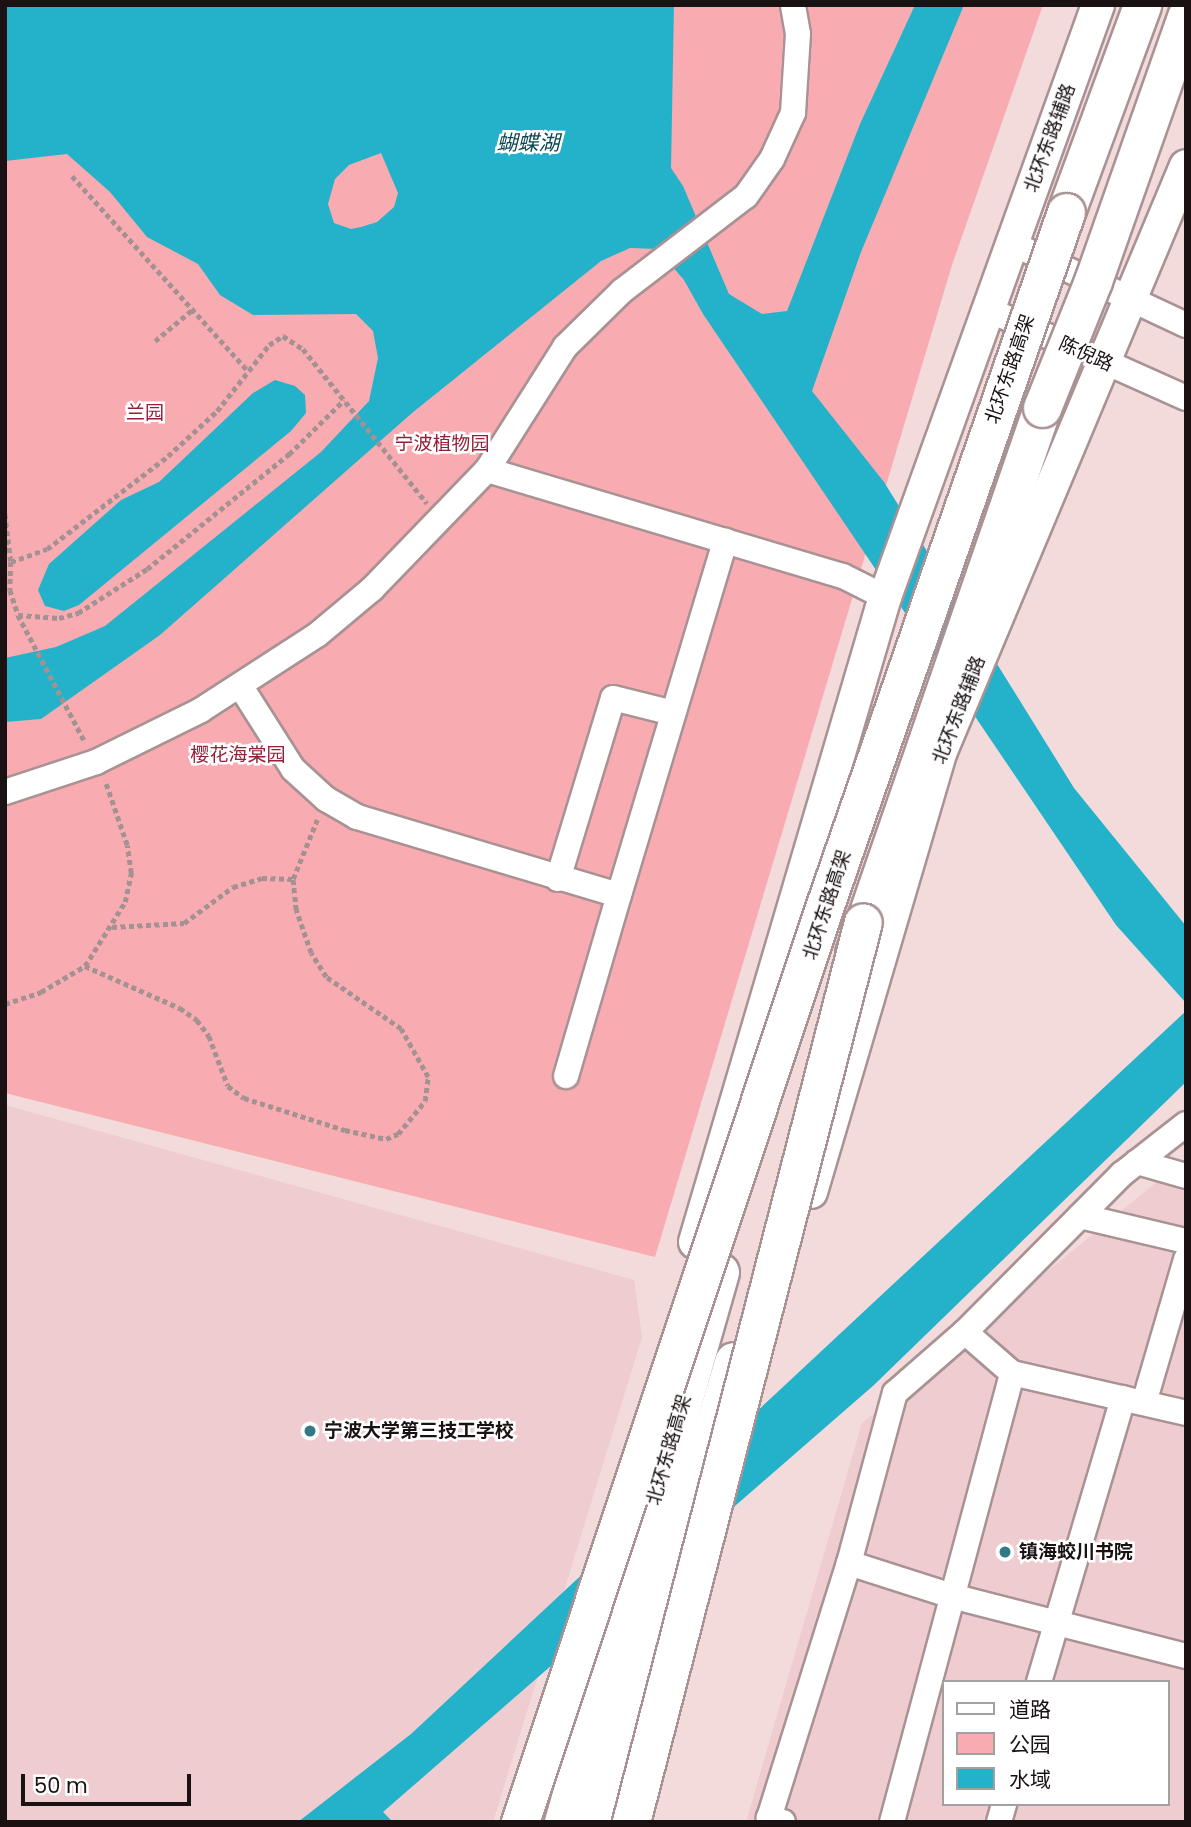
<!DOCTYPE html>
<html>
<head>
<meta charset="utf-8">
<style>
  body { margin:0 }
  #map { position:relative; width:1191px; height:1827px; overflow:hidden; background:#f3dadb; font-family:Poppins,"Noto Sans SC",sans-serif }
  div>[style] { position:absolute }
  .built>* { inset:0; background:#eecccf }
  .green>* { inset:0; background:#f8abb1 }
  .water>* { inset:0; background:#23b2ca }
  .path>* { height:4.5px; margin-top:-2.25px; transform-origin:0; background:repeating-linear-gradient(90deg,#a49192 0 5px,transparent 0 8.5px) }
  .roads { filter:drop-shadow(2px 0 #a99293) drop-shadow(-2px 0 #a99293) drop-shadow(0 2px #a99293) drop-shadow(0 -2px #a99293) }
  .minor>* { height:24px; margin:-12px; padding:0 12px; transform-origin:12px; border-radius:12px; background:#fff }
  .major>* { height:32px; margin:-16px; padding:0 16px; transform-origin:16px; border-radius:16px; background:#fff }
  .highway>* { height:37px; margin:-18.5px; padding:0 18.5px; transform-origin:18.5px; border-radius:18.5px; background:#fff }
  .bridges { filter:drop-shadow(2px 0 #a99293) drop-shadow(-2px 0 #a99293) drop-shadow(0 2px #a99293) drop-shadow(0 -2px #a99293) }
  .highway-bridge>* { height:37px; margin:-18.5px; padding:0 18.5px; transform-origin:18.5px; border-radius:18.5px; background:#fff }
  .dots>* { width:19px; height:19px; translate:-50% -50%; box-sizing:border-box; border:4px solid #fff; border-radius:50% }
  span { translate:-50% -50%; white-space:nowrap; text-align:center; line-height:1.15; -webkit-text-stroke:5px #fff; paint-order:stroke }
  .street-label { font-size:19px; color:#1a1112 }
  .park-label { font-size:19px; color:#912139 }
  .poi-label { font-size:19px; color:#1a1112; font-weight:700 }
  .left { translate:0 -50%; text-align:left }
  .water-label { font-size:21px; color:#0c4650; font-style:italic }
  .frame { position:absolute; inset:0; border:7px solid #1a1112; pointer-events:none }
  .legend { position:absolute; left:942px; top:1680px; width:228px; height:126px; box-sizing:border-box; background:#fff; border:2px solid #a3a0a0; margin:0; padding:9px 12px; list-style:none; font-size:21px; color:#1a1112 }
  .legend li { display:flex; align-items:center; gap:14px; height:35px }
  .legend b { width:35px; border:2px solid #a3a0a0 }
  .scale { position:absolute; left:21px; top:1774px; width:170px; height:32px; box-sizing:border-box; border:4px solid #1a1112; border-top:0; padding-left:9px; font-size:21px; line-height:24px; white-space:nowrap; color:#1a1112; -webkit-text-stroke:5px #fff; paint-order:stroke }
</style>
</head>
<body>
<div id="map">
  <div class="built">
    <i style="clip-path:polygon(5px 1105px,634px 1280px,642px 1337px,493px 1822px,5px 1822px)"></i>
    <i style="clip-path:polygon(evenodd,1186px 1158px,1186px 1822px,746px 1822px,862px 1423px,1186px 1158px,944px 1682px,1168px 1682px,1168px 1804px,944px 1804px,944px 1682px)"></i>
  </div>
  <div class="green">
    <i style="clip-path:polygon(5px 5px,1043px 5px,952px 265px,655px 1257px,5px 1093px)"></i>
  </div>
  <div class="water">
    <i style="clip-path:polygon(evenodd,5px 5px,674px 5px,671px 168px,683px 186px,729px 294px,762px 314px,787px 311px,860px 124px,915px 5px,964px 5px,861px 252px,812px 391px,884px 482px,1074px 788px,1186px 926px,1186px 1003px,1116px 925px,703px 314px,684px 280px,657px 249px,630px 248px,601px 261px,412px 413px,160px 635px,41px 719px,5px 722px,5px 658px,56px 647px,105px 626px,321px 452px,369px 401px,378px 358px,373px 331px,356px 314px,253px 315px,220px 295px,198px 264px,147px 237px,110px 192px,67px 154px,5px 161px,5px 5px,381px 153px,398px 193px,394px 207px,377px 222px,361px 227px,351px 229px,334px 223px,328px 204px,335px 179px,349px 165px,381px 153px)"></i>
    <i style="clip-path:polygon(275px 380px,295px 386px,305px 395px,306px 413px,291px 431px,79px 605px,64px 611px,45px 606px,38px 590px,49px 564px,121px 500px,159px 482px,253px 393px)"></i>
    <i style="clip-path:polygon(1186px 1011px,1186px 1082px,874px 1385px,383px 1812px,393px 1822px,298px 1822px,411px 1734px)"></i>
  </div>
  <div class="path">
    <i style="left:72px;top:176px;width:263px;rotate:47.9deg"></i>
    <i style="left:155px;top:341px;width:48px;rotate:-40deg"></i>
    <i style="left:5px;top:514px;width:48px;rotate:82.9deg"></i>
    <i style="left:11px;top:562px;width:38px;rotate:-20deg"></i>
    <i style="left:47px;top:549px;width:153px;rotate:-37.5deg"></i>
    <i style="left:168px;top:456px;width:67px;rotate:-42.6deg"></i>
    <i style="left:217px;top:411px;width:84px;rotate:-51.8deg"></i>
    <i style="left:269px;top:345px;width:17px;rotate:-33deg"></i>
    <i style="left:283px;top:336px;width:24px;rotate:33deg"></i>
    <i style="left:303px;top:349px;width:198px;rotate:51.2deg"></i>
    <i style="left:11px;top:562px;width:28px;rotate:92deg"></i>
    <i style="left:10px;top:590px;width:26px;rotate:72deg"></i>
    <i style="left:18px;top:615px;width:144px;rotate:62.2deg"></i>
    <i style="left:18px;top:615px;width:41px;rotate:4.2deg"></i>
    <i style="left:59px;top:618px;width:20px;rotate:-15deg"></i>
    <i style="left:78px;top:613px;width:82px;rotate:-32.5deg"></i>
    <i style="left:147px;top:569px;width:183px;rotate:-39deg"></i>
    <i style="left:289px;top:454px;width:77px;rotate:-44.5deg"></i>
    <i style="left:112px;top:927px;width:72px;rotate:-3.2deg"></i>
    <i style="left:184px;top:923px;width:61px;rotate:-36.3deg"></i>
    <i style="left:233px;top:887px;width:30px;rotate:-17deg"></i>
    <i style="left:262px;top:878px;width:31px;rotate:2deg"></i>
    <i style="left:85px;top:966px;width:104px;rotate:23.9deg"></i>
    <i style="left:180px;top:1008px;width:21px;rotate:35deg"></i>
    <i style="left:197px;top:1020px;width:20px;rotate:53deg"></i>
    <i style="left:209px;top:1036px;width:53px;rotate:69.2deg"></i>
    <i style="left:228px;top:1086px;width:20px;rotate:37deg"></i>
    <i style="left:244px;top:1098px;width:106px;rotate:17.6deg"></i>
    <i style="left:345px;top:1130px;width:42px;rotate:12.4deg"></i>
    <i style="left:386px;top:1139px;width:13px;rotate:-23deg"></i>
    <i style="left:398px;top:1134px;width:43px;rotate:-50.7deg"></i>
    <i style="left:425px;top:1101px;width:24px;rotate:-83deg"></i>
    <i style="left:428px;top:1077px;width:55px;rotate:-119.4deg"></i>
    <i style="left:401px;top:1029px;width:91px;rotate:-145.3deg"></i>
    <i style="left:326px;top:977px;width:28px;rotate:-122deg"></i>
    <i style="left:311px;top:953px;width:46px;rotate:-109.2deg"></i>
    <i style="left:296px;top:910px;width:31px;rotate:-96deg"></i>
    <i style="left:293px;top:879px;width:64px;rotate:-67.9deg"></i>
    <i style="left:5px;top:1004px;width:38px;rotate:-18deg"></i>
    <i style="left:41px;top:992px;width:51px;rotate:-30.6deg"></i>
    <i style="left:85px;top:966px;width:75px;rotate:-58deg"></i>
    <i style="left:125px;top:902px;width:30px;rotate:-78deg"></i>
    <i style="left:131px;top:873px;width:28px;rotate:-98deg"></i>
    <i style="left:127px;top:845px;width:68px;rotate:-109deg"></i>
  </div>
  <div class="roads">
    <div class="minor">
      <i style="left:1011px;top:243px;width:193px;rotate:25.1deg"></i>
      <i style="left:987px;top:309px;width:218px;rotate:24.1deg"></i>
      <i style="left:487px;top:470px;width:371px;rotate:16.6deg"></i>
      <i style="left:843px;top:576px;width:47px;rotate:26.6deg"></i>
      <i style="left:241px;top:687px;width:97px;rotate:57.6deg"></i>
      <i style="left:293px;top:769px;width:45px;rotate:42.3deg"></i>
      <i style="left:326px;top:799px;width:36px;rotate:30deg"></i>
      <i style="left:357px;top:817px;width:273px;rotate:16.6deg"></i>
      <i style="left:619px;top:895px;width:370px;rotate:-73.3deg"></i>
      <i style="left:5px;top:792px;width:96px;rotate:-18.2deg"></i>
      <i style="left:96px;top:762px;width:117px;rotate:-26.3deg"></i>
      <i style="left:201px;top:710px;width:138px;rotate:-32.9deg"></i>
      <i style="left:317px;top:635px;width:72px;rotate:-39.9deg"></i>
      <i style="left:372px;top:589px;width:165px;rotate:-46deg"></i>
      <i style="left:487px;top:470px;width:146px;rotate:-57.6deg"></i>
      <i style="left:565px;top:347px;width:80px;rotate:-44.5deg"></i>
      <i style="left:622px;top:291px;width:156px;rotate:-37.5deg"></i>
      <i style="left:746px;top:196px;width:45px;rotate:-54.9deg"></i>
      <i style="left:772px;top:159px;width:51px;rotate:-65.5deg"></i>
      <i style="left:793px;top:113px;width:79px;rotate:-86.4deg"></i>
      <i style="left:798px;top:34px;width:29px;rotate:-100deg"></i>
      <i style="left:558px;top:879px;width:189px;rotate:-73.1deg"></i>
      <i style="left:613px;top:698px;width:62px;rotate:14deg"></i>
      <i style="left:566px;top:1076px;width:189px;rotate:-73.7deg"></i>
      <i style="left:1137px;top:1162px;width:51px;rotate:15.9deg"></i>
      <i style="left:1080px;top:1216px;width:109px;rotate:13.3deg"></i>
      <i style="left:965px;top:1332px;width:62px;rotate:41.1deg"></i>
      <i style="left:1012px;top:1373px;width:179px;rotate:12.9deg"></i>
      <i style="left:1144px;top:1403px;width:150px;rotate:-73.7deg"></i>
      <i style="left:849px;top:1563px;width:108px;rotate:17.8deg"></i>
      <i style="left:952px;top:1596px;width:242px;rotate:14.4deg"></i>
      <i style="left:1039px;top:1682px;width:296px;rotate:-73.5deg"></i>
      <i style="left:783px;top:1822px;width:15px;rotate:-164deg"></i>
      <i style="left:769px;top:1818px;width:267px;rotate:-72.6deg"></i>
      <i style="left:849px;top:1563px;width:176px;rotate:-74.9deg"></i>
      <i style="left:895px;top:1393px;width:93px;rotate:-41.1deg"></i>
      <i style="left:965px;top:1332px;width:223px;rotate:-45.2deg"></i>
      <i style="left:1122px;top:1174px;width:81px;rotate:-38deg"></i>
      <i style="left:892px;top:1822px;width:465px;rotate:-75deg"></i>
      <i style="left:999px;top:1822px;width:19px;rotate:-74deg"></i>
    </div>
    <div class="major">
      <i style="left:811px;top:1192px;width:460px;rotate:-73.6deg"></i>
      <i style="left:941px;top:751px;width:634px;rotate:-67.28deg"></i>
      <i style="left:695px;top:1242px;width:672px;rotate:-73.59deg"></i>
      <i style="left:885px;top:597px;width:629px;rotate:-70.21deg"></i>
    </div>
    <div class="highway">
      <i style="left:1066px;top:212px;width:221px;rotate:-69.8deg"></i>
      <i style="left:854px;top:953px;width:577px;rotate:-70.97deg"></i>
      <i style="left:563px;top:1822px;width:572px;rotate:-74.07deg"></i>
      <i style="left:596px;top:1822px;width:481px;rotate:-73.4deg"></i>
    </div>
  </div>
  <div class="bridges">
    <div class="highway-bridge">
      <i style="left:1042px;top:408px;width:137px;rotate:-68.1deg"></i>
      <i style="left:1093px;top:281px;width:280px;rotate:-70.6deg"></i>
      <i style="left:520px;top:1822px;width:960px;rotate:-71.6deg"></i>
      <i style="left:823px;top:911px;width:740px;rotate:-70.83deg"></i>
      <i style="left:631px;top:1822px;width:929px;rotate:-75.55deg"></i>
    </div>
  </div>
  <div class="dots">
    <i style="left:310px;top:1431px;background:#327885"></i>
    <i style="left:1005px;top:1552px;background:#327885"></i>
  </div>
  <div class="street-label">
    <span style="left:1050px;top:138px;rotate:-70deg">北环东路辅路</span>
    <span style="left:1086px;top:354px;rotate:24deg">陈倪路</span>
    <span style="left:1010px;top:369px;rotate:-71deg">北环东路高架</span>
    <span style="left:959px;top:710px;rotate:-69deg">北环东路辅路</span>
    <span style="left:827px;top:905px;rotate:-72deg">北环东路高架</span>
    <span style="left:669px;top:1450px;rotate:-74deg">北环东路高架</span>
  </div>
  <div class="park-label">
    <span style="left:145px;top:413px">兰园</span>
    <span style="left:442px;top:444px">宁波植物园</span>
    <span style="left:238px;top:755px">樱花海棠园</span>
  </div>
  <div class="poi-label">
    <span class="left" style="left:324px;top:1431px">宁波大学第三技工学校</span>
    <span class="left" style="left:1019px;top:1552px">镇海蛟川书院</span>
  </div>
  <div class="water-label">
    <span style="left:528px;top:143px">蝴蝶湖</span>
  </div>
  <div class="frame"></div>
  <ul class="legend">
  <li><b style="height:9px;background:#fff"></b>道路</li>
  <li><b style="height:19px;background:#f8abb1"></b>公园</li>
  <li><b style="height:19px;background:#23b2ca"></b>水域</li>
  </ul>
  <div class="scale">50 m</div>
</div>
</body>
</html>
